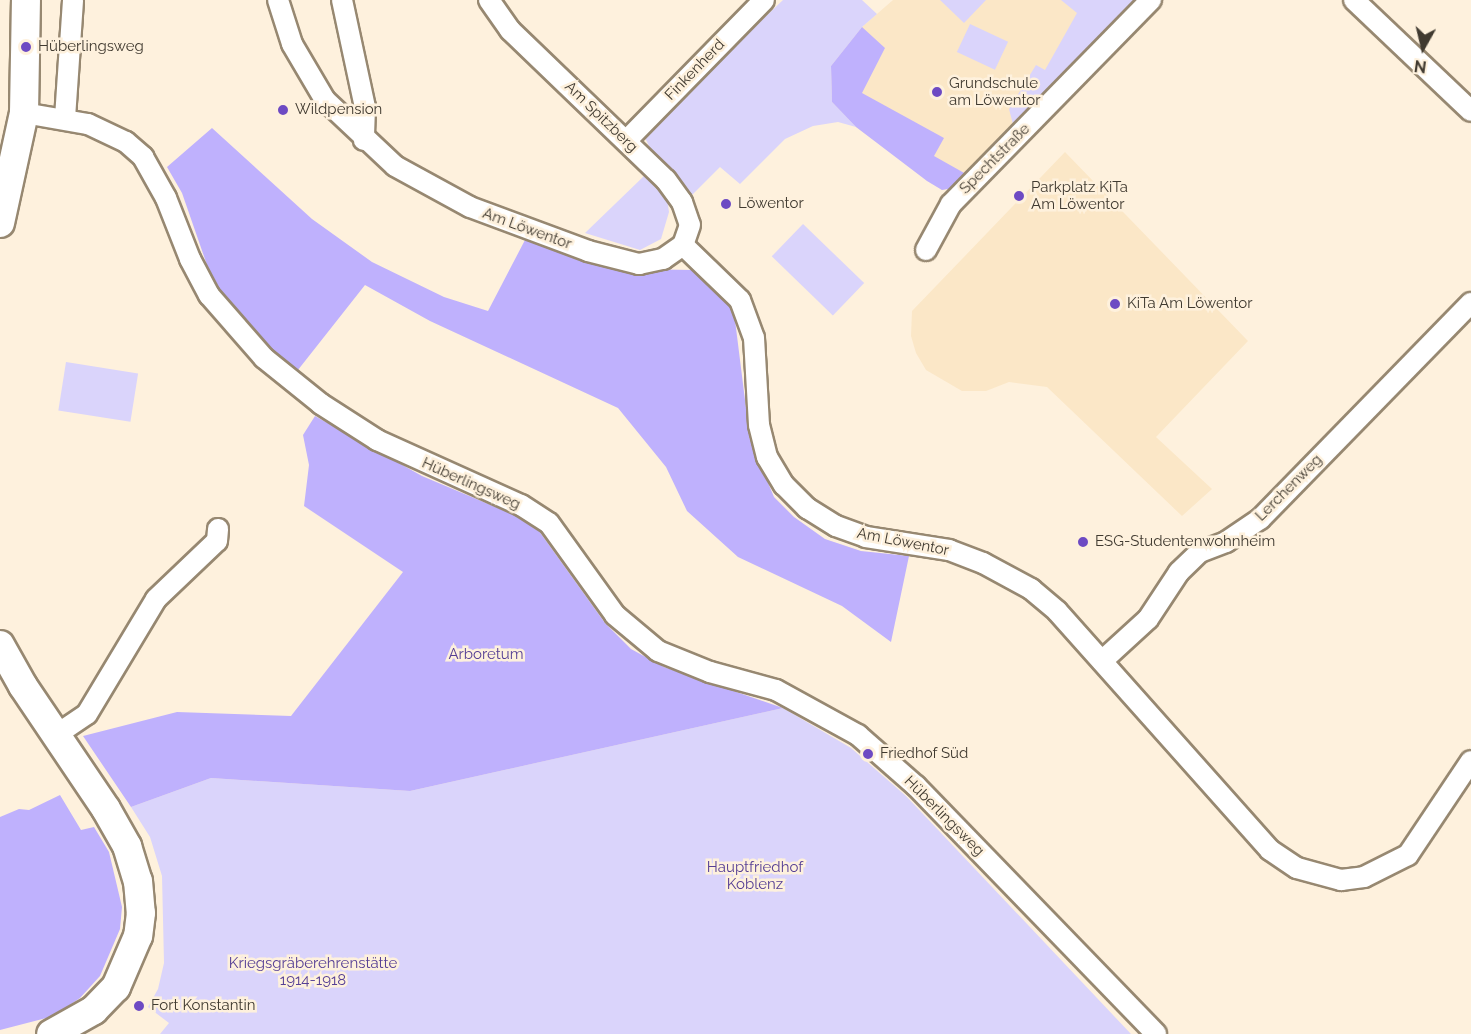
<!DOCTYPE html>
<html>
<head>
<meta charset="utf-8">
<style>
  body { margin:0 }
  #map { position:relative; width:1471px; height:1034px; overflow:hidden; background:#fef1dd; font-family:Raleway,sans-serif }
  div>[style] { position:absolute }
  .built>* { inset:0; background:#fbe7c7 }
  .green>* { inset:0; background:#dad4fb; transform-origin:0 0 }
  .forest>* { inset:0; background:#bfb1fd }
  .roads { filter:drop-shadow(2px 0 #978871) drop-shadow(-2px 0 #978871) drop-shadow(0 2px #978871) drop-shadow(0 -2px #978871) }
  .street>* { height:20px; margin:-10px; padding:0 10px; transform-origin:10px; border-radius:10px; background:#fff }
  .secondary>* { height:28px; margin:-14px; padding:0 14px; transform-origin:14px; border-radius:14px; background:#fff }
  .dots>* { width:16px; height:16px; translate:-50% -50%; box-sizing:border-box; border:3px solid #fef1dd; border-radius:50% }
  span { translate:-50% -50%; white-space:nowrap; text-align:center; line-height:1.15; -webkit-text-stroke:5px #fef1dd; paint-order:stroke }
  .poi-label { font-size:15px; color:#403a30 }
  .left { translate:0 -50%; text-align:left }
  .street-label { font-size:15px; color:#403a30 }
  .park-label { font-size:15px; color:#563f95 }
  .north { position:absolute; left:1393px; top:18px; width:60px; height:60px; -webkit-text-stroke:4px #fef1dd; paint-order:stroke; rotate:188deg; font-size:16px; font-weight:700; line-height:24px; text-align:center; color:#403a30 }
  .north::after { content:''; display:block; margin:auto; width:21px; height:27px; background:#403a30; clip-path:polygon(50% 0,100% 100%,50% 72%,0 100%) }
</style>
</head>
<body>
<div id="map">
  <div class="built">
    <i style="clip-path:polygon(893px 0,1136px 0,987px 155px,953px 188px,942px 190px,856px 127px,862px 27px)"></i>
    <i style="clip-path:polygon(1065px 152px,1248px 341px,1156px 437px,1212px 489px,1182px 516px,1047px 387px,1009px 382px,986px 391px,962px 391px,926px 370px,916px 353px,911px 336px,912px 311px)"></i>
  </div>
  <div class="green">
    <i style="clip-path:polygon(783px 0,862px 0,877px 14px,862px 27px,831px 66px,832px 102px,856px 127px,838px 122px,813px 126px,785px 139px,740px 184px,720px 167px,691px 196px,654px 156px,643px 134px)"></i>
    <i style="clip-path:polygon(940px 0,986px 0,964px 23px)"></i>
    <i style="clip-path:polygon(1061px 0,1136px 0,1013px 124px,1009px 109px,1036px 65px,1045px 70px,1077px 13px)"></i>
    <i style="left:970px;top:24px;width:42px;height:31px;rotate:25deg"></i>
    <i style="clip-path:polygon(644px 176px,667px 199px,669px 212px,661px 239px,640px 250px,585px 233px)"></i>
    <i style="left:803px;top:224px;width:85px;height:45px;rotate:44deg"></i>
    <i style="left:66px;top:362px;width:73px;height:49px;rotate:9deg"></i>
    <i style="clip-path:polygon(783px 708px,851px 748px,906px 796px,1131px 1034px,160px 1034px,169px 1023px,148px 1007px,158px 989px,164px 963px,162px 876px,150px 837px,131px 807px,211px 778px,410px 791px)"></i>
  </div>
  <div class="forest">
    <i style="clip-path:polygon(862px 27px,885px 48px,862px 93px,944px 138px,934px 156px,966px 174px,953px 188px,942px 190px,927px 181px,856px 127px,832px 102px,831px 66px)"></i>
    <i style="clip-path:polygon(212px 128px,312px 219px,372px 262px,444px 297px,488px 311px,525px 240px,582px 261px,623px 269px,695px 270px,718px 289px,734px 312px,750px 440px,774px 497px,794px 517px,825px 539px,861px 551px,909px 556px,891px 642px,842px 606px,738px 557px,687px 511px,666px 467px,618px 408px,430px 321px,365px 285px,294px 375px,223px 295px,207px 265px,182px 193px,167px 167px)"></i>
    <i style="clip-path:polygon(315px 416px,422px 476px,512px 514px,539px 531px,605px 623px,631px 649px,664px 667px,783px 708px,410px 791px,211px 778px,131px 807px,83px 736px,177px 712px,291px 716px,403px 572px,304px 506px,309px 465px,303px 435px)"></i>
    <i style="clip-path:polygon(60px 795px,81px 830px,94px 827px,109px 852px,122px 907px,120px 929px,100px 976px,80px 998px,54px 1016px,0 1030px,0 817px,19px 809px,29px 810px)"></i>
  </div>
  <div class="roads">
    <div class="street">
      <i style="left:278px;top:0;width:46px;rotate:72.3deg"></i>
      <i style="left:292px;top:44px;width:65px;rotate:59.5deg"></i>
      <i style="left:325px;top:100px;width:96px;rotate:43.3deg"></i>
      <i style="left:395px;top:166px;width:85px;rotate:28.7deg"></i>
      <i style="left:470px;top:207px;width:126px;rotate:20.4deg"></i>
      <i style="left:588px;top:251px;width:53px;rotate:14.3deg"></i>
      <i style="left:639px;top:264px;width:25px;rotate:-12deg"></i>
      <i style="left:663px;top:259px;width:24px;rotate:-35deg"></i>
      <i style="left:342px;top:0;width:109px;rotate:77.9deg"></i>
      <i style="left:365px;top:107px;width:33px;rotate:92deg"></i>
      <i style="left:489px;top:0;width:37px;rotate:55deg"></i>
      <i style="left:510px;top:30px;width:216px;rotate:43.9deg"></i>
      <i style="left:666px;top:180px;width:27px;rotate:54deg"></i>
      <i style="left:682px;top:202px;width:24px;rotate:71deg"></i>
      <i style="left:690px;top:225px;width:21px;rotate:109deg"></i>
      <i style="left:1354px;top:0;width:161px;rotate:43.5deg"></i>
      <i style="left:24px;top:113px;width:65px;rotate:9.8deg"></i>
      <i style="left:88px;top:124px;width:42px;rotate:25.3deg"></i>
      <i style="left:126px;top:142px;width:23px;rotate:41deg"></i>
      <i style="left:143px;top:157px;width:47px;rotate:60.7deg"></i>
      <i style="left:166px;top:198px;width:66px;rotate:68.5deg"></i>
      <i style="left:190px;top:259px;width:41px;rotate:62.2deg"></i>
      <i style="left:209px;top:295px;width:84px;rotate:48.9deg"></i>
      <i style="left:264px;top:358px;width:73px;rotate:38.9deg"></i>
      <i style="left:321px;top:404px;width:67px;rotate:32.7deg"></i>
      <i style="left:377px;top:440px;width:158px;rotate:24.3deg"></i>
      <i style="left:521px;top:505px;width:33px;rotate:33deg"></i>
      <i style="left:549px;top:523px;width:113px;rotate:54.3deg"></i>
      <i style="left:615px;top:615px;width:56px;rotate:39.9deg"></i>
      <i style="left:658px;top:651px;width:56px;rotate:22deg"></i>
      <i style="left:710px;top:672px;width:68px;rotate:15.3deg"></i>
      <i style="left:776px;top:690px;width:94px;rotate:28.8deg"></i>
      <i style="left:858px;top:735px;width:77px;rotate:41.3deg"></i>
      <i style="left:916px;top:786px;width:345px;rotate:45.9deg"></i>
      <i style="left:65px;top:118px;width:118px;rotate:-86.1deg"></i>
      <i style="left:626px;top:141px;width:197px;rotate:-45.6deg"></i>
      <i style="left:683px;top:245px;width:79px;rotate:44deg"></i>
      <i style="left:740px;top:300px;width:40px;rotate:69.8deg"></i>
      <i style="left:754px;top:338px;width:87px;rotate:86.7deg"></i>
      <i style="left:759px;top:425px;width:33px;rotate:76deg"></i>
      <i style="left:767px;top:457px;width:33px;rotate:59deg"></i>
      <i style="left:784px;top:485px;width:33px;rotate:45deg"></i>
      <i style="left:807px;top:508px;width:34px;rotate:32deg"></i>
      <i style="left:836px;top:526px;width:32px;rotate:20deg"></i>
      <i style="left:866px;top:537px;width:84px;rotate:8.9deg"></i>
      <i style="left:949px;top:550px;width:36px;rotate:21deg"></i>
      <i style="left:983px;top:563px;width:55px;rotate:28.4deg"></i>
      <i style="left:1031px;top:589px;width:34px;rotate:40deg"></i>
      <i style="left:1057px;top:611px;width:320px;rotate:48.3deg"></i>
      <i style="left:1270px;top:850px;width:32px;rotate:34deg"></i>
      <i style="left:1297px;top:868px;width:46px;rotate:15.3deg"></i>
      <i style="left:1341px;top:880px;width:23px;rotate:-7deg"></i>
      <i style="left:1364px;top:877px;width:49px;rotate:-26.6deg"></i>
      <i style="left:1408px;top:855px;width:113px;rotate:-56.2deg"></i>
      <i style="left:926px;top:250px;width:52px;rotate:-61.5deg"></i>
      <i style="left:951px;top:204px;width:286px;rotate:-45.6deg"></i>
      <i style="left:1102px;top:661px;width:62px;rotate:-42.4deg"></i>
      <i style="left:1148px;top:619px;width:56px;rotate:-56.6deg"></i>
      <i style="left:1179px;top:572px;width:29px;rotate:-44deg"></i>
      <i style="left:1200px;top:552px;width:28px;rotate:-21deg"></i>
      <i style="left:1226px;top:542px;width:41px;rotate:-34.1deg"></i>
      <i style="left:1260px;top:519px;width:302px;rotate:-45.7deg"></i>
      <i style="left:56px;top:735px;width:37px;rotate:-34deg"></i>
      <i style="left:87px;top:714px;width:134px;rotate:-59deg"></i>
      <i style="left:156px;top:599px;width:84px;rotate:-43.6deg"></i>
      <i style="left:217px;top:541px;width:12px;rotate:-85deg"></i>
    </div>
    <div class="secondary">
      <i style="left:0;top:223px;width:113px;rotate:-77.7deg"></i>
      <i style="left:24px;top:113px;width:113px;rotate:-89deg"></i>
      <i style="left:0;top:645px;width:47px;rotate:60.7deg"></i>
      <i style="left:23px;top:686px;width:148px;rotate:56deg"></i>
      <i style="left:106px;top:809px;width:43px;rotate:60.4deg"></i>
      <i style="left:127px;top:846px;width:37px;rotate:73deg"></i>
      <i style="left:138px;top:881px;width:32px;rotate:85deg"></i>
      <i style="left:141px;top:913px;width:23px;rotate:97deg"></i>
      <i style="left:138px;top:936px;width:56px;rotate:113.3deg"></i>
      <i style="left:116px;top:987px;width:32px;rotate:134deg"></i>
      <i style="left:94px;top:1010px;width:49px;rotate:150.8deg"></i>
    </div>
  </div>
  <div class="dots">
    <i style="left:26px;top:47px;background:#6d4ac3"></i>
    <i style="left:937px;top:92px;background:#6d4ac3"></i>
    <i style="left:283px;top:110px;background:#6d4ac3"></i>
    <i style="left:1019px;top:196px;background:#6d4ac3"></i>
    <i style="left:726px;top:204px;background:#6d4ac3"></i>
    <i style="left:1115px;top:304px;background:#6d4ac3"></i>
    <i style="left:1083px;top:542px;background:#6d4ac3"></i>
    <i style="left:868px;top:754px;background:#6d4ac3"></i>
    <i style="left:139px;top:1006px;background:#6d4ac3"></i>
  </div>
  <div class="poi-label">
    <span class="left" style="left:38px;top:47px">Hüberlingsweg</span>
    <span class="left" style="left:949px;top:92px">Grundschule<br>am Löwentor</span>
    <span class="left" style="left:295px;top:110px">Wildpension</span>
    <span class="left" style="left:1031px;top:196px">Parkplatz KiTa<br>Am Löwentor</span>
    <span class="left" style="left:738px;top:204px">Löwentor</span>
    <span class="left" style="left:1127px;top:304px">KiTa Am Löwentor</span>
    <span class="left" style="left:1095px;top:542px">ESG-Studentenwohnheim</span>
    <span class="left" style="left:880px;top:754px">Friedhof Süd</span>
    <span class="left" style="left:151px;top:1006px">Fort Konstantin</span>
  </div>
  <div class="street-label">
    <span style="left:695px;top:70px;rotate:-46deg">Finkenherd</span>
    <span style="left:601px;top:117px;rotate:44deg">Am Spitzberg</span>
    <span style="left:995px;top:159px;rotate:-45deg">Spechtstraße</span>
    <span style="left:527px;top:229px;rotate:20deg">Am Löwentor</span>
    <span style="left:471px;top:484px;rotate:24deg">Hüberlingsweg</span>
    <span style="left:1289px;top:488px;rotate:-45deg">Lerchenweg</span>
    <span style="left:903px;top:542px;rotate:11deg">Am Löwentor</span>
    <span style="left:944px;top:816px;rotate:45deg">Hüberlingsweg</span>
  </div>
  <div class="park-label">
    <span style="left:486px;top:655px">Arboretum</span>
    <span style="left:755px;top:876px">Hauptfriedhof<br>Koblenz</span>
    <span style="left:313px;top:972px">Kriegsgräberehrenstätte<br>1914-1918</span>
  </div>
  <div class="north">N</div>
</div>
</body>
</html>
